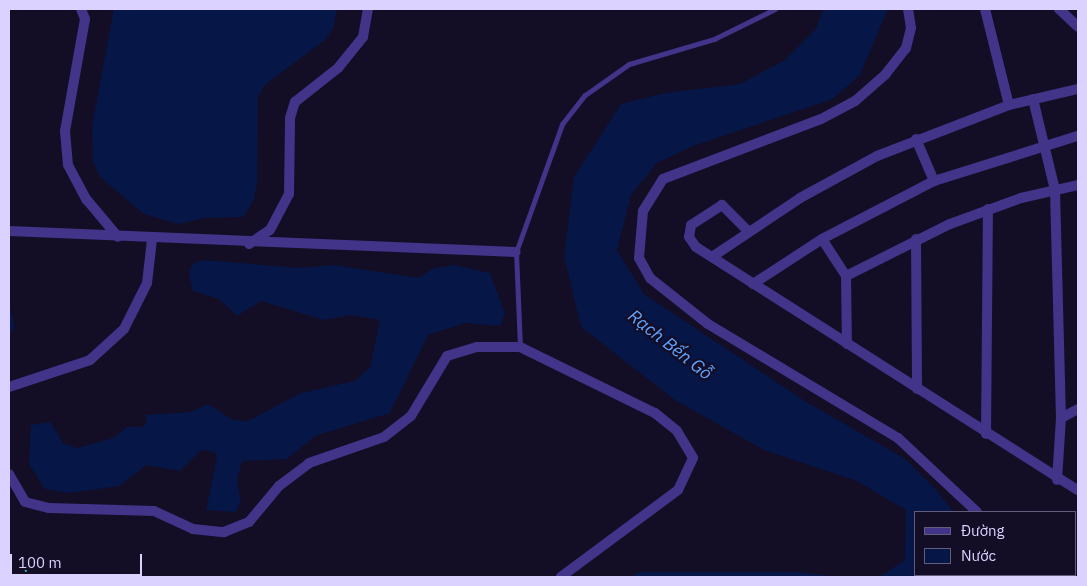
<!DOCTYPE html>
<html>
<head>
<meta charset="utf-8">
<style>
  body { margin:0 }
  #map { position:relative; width:1087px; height:586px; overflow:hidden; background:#140d26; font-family:"IBM Plex Sans",sans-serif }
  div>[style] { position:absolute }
  .water>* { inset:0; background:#061646 }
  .path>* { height:2px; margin-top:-1px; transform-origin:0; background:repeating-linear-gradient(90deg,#25b8c0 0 2.5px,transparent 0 6.5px) }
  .service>* { height:5px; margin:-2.5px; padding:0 2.5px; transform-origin:2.5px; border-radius:2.5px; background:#413489 }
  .minor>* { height:10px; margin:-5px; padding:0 5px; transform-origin:5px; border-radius:5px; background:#413489 }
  span { translate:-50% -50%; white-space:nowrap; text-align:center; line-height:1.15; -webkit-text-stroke:4.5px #140d26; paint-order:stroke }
  .water-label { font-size:18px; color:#60a4ff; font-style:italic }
  .frame { position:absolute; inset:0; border:10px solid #dcd2ff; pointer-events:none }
  .legend { position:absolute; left:914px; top:511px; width:162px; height:65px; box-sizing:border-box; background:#140d26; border:1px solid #645c7d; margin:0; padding:6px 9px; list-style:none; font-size:15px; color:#dcd2ff }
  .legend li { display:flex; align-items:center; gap:10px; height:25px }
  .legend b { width:25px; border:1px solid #645c7d }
  .scale { position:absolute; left:10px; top:554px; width:132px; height:22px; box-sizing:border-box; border:2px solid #dcd2ff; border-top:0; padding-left:6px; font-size:15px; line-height:18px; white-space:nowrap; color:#dcd2ff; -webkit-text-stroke:4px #140d26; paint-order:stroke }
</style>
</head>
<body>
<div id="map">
  <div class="water">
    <i style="clip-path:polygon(114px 9px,337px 9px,333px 29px,325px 40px,266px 84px,258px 97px,257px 182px,254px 200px,243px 217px,204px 218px,179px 224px,161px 219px,144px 214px,100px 177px,93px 161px,92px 126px)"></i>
    <i style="clip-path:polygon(823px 9px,888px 9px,860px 75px,833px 99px,693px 146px,657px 163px,631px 195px,617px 250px,644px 294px,808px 403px,904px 458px,938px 492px,953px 512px,916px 512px,916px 575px,949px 577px,879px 577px,905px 560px,906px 510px,857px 481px,764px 450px,675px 400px,581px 327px,564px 256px,574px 177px,621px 104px,665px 93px,740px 84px,785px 60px,816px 29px)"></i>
    <i style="clip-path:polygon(203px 260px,300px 268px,333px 265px,419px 278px,432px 269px,454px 265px,490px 273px,505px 314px,500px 326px,465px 323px,428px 335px,390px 413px,315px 436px,287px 459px,242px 461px,237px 480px,241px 501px,236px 512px,206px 510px,217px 458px,215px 452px,201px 450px,180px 471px,147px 465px,119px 486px,69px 493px,45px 489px,29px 464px,31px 425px,50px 422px,64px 444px,78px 448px,113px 438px,127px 427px,142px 427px,147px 422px,145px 415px,191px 412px,208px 404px,233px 420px,248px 421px,301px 393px,355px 381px,370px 367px,380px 320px,351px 315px,324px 320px,261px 301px,237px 316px,219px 299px,193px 291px,189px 274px,192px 264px)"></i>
    <i style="clip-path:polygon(9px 305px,15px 327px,9px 335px)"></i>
    <i style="clip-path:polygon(639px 572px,798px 572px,840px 577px,631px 577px)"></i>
  </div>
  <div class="path">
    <i style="left:22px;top:577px;width:26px;rotate:-59deg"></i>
  </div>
  <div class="service">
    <i style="left:520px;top:347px;width:95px;rotate:-92.4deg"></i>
    <i style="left:516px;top:252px;width:136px;rotate:-70.2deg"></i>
    <i style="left:562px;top:124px;width:37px;rotate:-52deg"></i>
    <i style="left:585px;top:95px;width:54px;rotate:-35.2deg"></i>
    <i style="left:629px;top:64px;width:89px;rotate:-16.4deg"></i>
    <i style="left:714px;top:39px;width:68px;rotate:-26.2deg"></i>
  </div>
  <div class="minor">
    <i style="left:81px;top:9px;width:11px;rotate:68deg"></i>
    <i style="left:85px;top:19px;width:114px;rotate:100.1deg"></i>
    <i style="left:65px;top:131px;width:34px;rotate:85deg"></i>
    <i style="left:68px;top:165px;width:40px;rotate:62deg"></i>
    <i style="left:87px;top:200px;width:48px;rotate:50deg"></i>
    <i style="left:908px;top:9px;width:19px;rotate:81deg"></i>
    <i style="left:911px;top:28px;width:21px;rotate:104deg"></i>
    <i style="left:906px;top:48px;width:33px;rotate:128deg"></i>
    <i style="left:886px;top:74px;width:41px;rotate:138.9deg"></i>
    <i style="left:855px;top:101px;width:38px;rotate:152deg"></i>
    <i style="left:821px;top:119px;width:169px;rotate:159.2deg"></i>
    <i style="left:663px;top:179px;width:38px;rotate:122deg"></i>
    <i style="left:643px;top:211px;width:47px;rotate:94.9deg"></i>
    <i style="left:639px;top:258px;width:23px;rotate:61deg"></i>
    <i style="left:650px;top:278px;width:74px;rotate:38.4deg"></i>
    <i style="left:708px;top:324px;width:222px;rotate:31deg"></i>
    <i style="left:898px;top:438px;width:108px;rotate:43.1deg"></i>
    <i style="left:985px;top:9px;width:99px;rotate:76deg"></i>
    <i style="left:1059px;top:9px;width:26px;rotate:43deg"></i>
    <i style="left:1033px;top:99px;width:94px;rotate:76.4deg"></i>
    <i style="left:1055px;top:190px;width:228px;rotate:88.5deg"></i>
    <i style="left:1061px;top:418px;width:62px;rotate:93.7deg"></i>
    <i style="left:916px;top:139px;width:46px;rotate:66.8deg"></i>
    <i style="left:9px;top:231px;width:507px;rotate:2.37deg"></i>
    <i style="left:748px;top:231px;width:37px;rotate:-135deg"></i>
    <i style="left:722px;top:205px;width:37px;rotate:147deg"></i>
    <i style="left:691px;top:225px;width:12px;rotate:99deg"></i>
    <i style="left:689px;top:237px;width:12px;rotate:55deg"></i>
    <i style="left:696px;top:247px;width:453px;rotate:32.5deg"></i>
    <i style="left:822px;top:239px;width:44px;rotate:57deg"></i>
    <i style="left:846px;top:276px;width:68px;rotate:89.2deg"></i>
    <i style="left:916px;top:239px;width:150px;rotate:89.6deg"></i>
    <i style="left:249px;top:244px;width:25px;rotate:-34deg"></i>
    <i style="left:270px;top:230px;width:41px;rotate:-62.2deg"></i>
    <i style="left:289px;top:194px;width:76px;rotate:-89.2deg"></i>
    <i style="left:290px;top:118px;width:17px;rotate:-73deg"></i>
    <i style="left:295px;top:102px;width:55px;rotate:-38.3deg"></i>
    <i style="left:338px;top:68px;width:40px;rotate:-51deg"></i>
    <i style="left:363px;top:37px;width:28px;rotate:-80deg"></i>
    <i style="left:712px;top:257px;width:106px;rotate:-33.8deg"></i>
    <i style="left:800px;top:198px;width:88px;rotate:-28.6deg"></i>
    <i style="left:877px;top:156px;width:142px;rotate:-21.1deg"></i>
    <i style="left:1009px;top:105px;width:71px;rotate:-13.1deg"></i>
    <i style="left:846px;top:276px;width:116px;rotate:-26.6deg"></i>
    <i style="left:950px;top:224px;width:76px;rotate:-20.1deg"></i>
    <i style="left:1021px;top:198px;width:58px;rotate:-12.8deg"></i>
    <i style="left:753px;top:284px;width:82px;rotate:-33.1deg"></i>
    <i style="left:822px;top:239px;width:126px;rotate:-27.4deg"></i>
    <i style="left:934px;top:181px;width:151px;rotate:-17.4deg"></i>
    <i style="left:9px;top:387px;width:85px;rotate:-18.4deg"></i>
    <i style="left:90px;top:360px;width:46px;rotate:-42.4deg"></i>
    <i style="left:124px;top:329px;width:51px;rotate:-63.4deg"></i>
    <i style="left:147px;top:283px;width:43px;rotate:-83.4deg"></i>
    <i style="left:1061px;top:418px;width:19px;rotate:-28deg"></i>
    <i style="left:986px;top:434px;width:225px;rotate:-89.5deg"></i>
    <i style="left:9px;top:474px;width:32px;rotate:60deg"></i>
    <i style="left:25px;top:502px;width:25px;rotate:14deg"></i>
    <i style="left:49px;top:508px;width:105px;rotate:1.6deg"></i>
    <i style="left:154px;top:511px;width:43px;rotate:24.8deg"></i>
    <i style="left:193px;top:529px;width:31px;rotate:6deg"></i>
    <i style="left:224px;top:532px;width:27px;rotate:-22deg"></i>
    <i style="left:249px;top:522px;width:47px;rotate:-50.2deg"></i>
    <i style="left:279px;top:486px;width:38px;rotate:-37deg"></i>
    <i style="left:309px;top:463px;width:79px;rotate:-19.1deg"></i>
    <i style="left:384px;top:437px;width:34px;rotate:-38deg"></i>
    <i style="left:411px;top:416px;width:70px;rotate:-59deg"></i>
    <i style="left:447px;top:356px;width:31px;rotate:-17deg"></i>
    <i style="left:477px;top:347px;width:43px"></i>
    <i style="left:520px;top:347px;width:150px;rotate:26.1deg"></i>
    <i style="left:655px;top:413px;width:28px;rotate:39deg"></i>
    <i style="left:677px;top:431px;width:31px;rotate:59deg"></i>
    <i style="left:693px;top:458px;width:35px;rotate:115deg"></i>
    <i style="left:678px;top:490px;width:146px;rotate:143.4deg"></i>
    <i style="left:967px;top:577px;width:3px;rotate:-45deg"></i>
  </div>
  <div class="water-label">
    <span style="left:670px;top:345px;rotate:38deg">Rạch Bến Gỗ</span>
  </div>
  <div class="frame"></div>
  <ul class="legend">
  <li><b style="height:6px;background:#413489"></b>Đường</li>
  <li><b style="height:14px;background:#061646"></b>Nước</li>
  </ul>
  <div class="scale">100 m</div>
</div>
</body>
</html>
